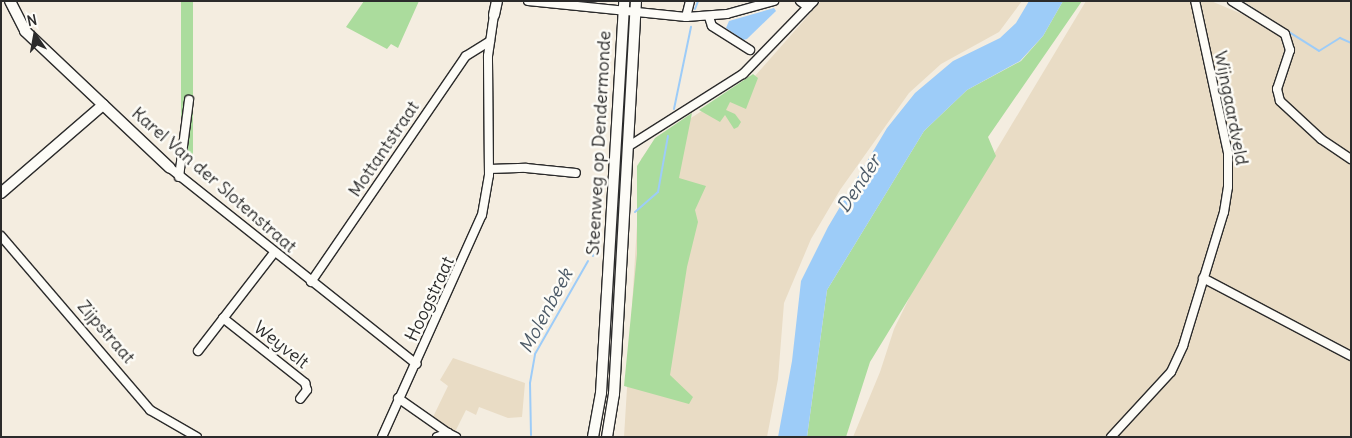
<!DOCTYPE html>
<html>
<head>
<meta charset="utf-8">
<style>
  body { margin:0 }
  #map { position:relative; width:1352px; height:438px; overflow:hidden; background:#f4ede0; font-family:Delius,sans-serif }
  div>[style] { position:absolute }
  .built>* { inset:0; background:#e9dcc5 }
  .green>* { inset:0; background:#abdc9d; transform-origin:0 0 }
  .water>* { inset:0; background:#9dccf8 }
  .stream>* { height:2px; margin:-1px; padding:0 1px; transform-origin:1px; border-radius:1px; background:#9dccf8 }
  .roads { filter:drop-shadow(1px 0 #2b2b2b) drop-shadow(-1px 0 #2b2b2b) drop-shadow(0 1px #2b2b2b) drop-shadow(0 -1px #2b2b2b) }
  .street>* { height:8px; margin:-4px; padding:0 4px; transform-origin:4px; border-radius:4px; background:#fdfcf7 }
  .secondary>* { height:10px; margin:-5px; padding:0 5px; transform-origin:5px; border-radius:5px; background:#fdfcf7 }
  span { translate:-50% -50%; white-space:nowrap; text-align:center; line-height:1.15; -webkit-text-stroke:5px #fdfcf7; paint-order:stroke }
  .street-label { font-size:18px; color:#2b2b2b }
  .water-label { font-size:19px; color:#4d5b68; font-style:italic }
  .frame { position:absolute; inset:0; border:2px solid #2b2b2b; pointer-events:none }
  .north { position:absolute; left:10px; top:10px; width:50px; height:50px; -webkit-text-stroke:4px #fdfcf7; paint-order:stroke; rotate:348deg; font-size:14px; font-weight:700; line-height:20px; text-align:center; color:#2b2b2b }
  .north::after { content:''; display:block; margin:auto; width:18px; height:22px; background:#2b2b2b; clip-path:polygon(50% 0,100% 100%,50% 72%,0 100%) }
</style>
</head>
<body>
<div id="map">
  <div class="built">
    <i style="clip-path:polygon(821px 1px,1022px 1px,999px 32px,941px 64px,909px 93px,840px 190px,811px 239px,784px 303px,778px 379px,767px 437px,624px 437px,641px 159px,654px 142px,754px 77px)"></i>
    <i style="clip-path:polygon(1086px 1px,1211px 1px,1249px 17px,1254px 8px,1243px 1px,1351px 1px,1351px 437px,853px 437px,880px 372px,894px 329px,917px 282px)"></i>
    <i style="clip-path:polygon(453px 358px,525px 383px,522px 417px,508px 418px,479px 407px,476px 415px,466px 410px,455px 432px,433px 417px,448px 386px,440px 380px)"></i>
  </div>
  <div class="green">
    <i style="left:181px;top:1px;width:12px;height:158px"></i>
    <i style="clip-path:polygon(364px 1px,419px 1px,398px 48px,391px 44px,387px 49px,346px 27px)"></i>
    <i style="clip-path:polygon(1063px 1px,1082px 1px,988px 137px,996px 156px,870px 362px,846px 437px,807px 437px,827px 290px,924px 131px,967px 90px,1021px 61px,1043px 36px)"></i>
    <i style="clip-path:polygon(753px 74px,758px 78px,746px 109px,730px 102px,726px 110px,735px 114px,741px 122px,738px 127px,734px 129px,725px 115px,720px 122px,699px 110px)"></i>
    <i style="clip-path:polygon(692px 113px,679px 178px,706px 186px,695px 210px,698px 222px,687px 267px,670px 375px,693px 397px,689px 404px,624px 386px,637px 254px,637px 166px,655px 138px)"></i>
  </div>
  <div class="water">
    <i style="clip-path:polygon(1029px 1px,1063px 1px,1043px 36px,1020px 61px,967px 90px,924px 131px,827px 290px,807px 437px,778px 437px,792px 361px,801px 281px,828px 227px,887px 128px,915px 93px,953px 61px,1000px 38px,1016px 23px)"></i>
    <i style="clip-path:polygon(774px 8px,776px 11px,747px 39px,743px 40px,726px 28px,729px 21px)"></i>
  </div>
  <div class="stream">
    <i style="left:1240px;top:1px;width:93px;rotate:32.3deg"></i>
    <i style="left:1319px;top:51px;width:25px;rotate:-32deg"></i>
    <i style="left:1340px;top:38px;width:12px;rotate:24deg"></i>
    <i style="left:695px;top:9px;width:9px;rotate:-69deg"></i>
    <i style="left:674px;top:109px;width:84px;rotate:-78.3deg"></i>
    <i style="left:635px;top:212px;width:30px;rotate:-41deg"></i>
    <i style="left:658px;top:192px;width:57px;rotate:-79.9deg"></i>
    <i style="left:593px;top:256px;width:11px;rotate:-56deg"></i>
    <i style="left:531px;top:435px;width:52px;rotate:-91.1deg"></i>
    <i style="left:530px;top:383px;width:29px;rotate:-80deg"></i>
    <i style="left:535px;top:354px;width:107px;rotate:-60.3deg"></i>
  </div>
  <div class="roads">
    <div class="street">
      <i style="left:528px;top:1px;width:159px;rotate:5.8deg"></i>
      <i style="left:686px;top:17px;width:41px;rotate:-4.2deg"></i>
      <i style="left:727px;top:14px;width:49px;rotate:-15.5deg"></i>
      <i style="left:800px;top:1px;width:10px;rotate:37deg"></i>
      <i style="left:808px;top:7px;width:8px;rotate:-45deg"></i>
      <i style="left:1232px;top:1px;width:62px;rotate:31.9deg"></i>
      <i style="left:1285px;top:34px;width:17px;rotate:73deg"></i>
      <i style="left:1290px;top:50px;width:41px;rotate:108.4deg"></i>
      <i style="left:1277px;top:89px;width:12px;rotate:76deg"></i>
      <i style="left:1280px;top:101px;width:56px;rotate:42.8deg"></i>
      <i style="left:1321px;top:139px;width:36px;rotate:34deg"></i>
      <i style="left:686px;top:17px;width:16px;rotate:-76deg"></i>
      <i style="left:709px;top:17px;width:9px;rotate:72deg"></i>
      <i style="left:712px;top:26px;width:45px;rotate:32.3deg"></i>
      <i style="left:629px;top:146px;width:135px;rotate:-32.3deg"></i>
      <i style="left:743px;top:74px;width:93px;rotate:-45.9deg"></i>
      <i style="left:170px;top:168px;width:315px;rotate:38.5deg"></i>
      <i style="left:489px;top:169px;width:37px;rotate:-2deg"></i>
      <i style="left:526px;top:168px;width:50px;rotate:5.7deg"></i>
      <i style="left:179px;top:177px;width:78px;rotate:-82.6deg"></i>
      <i style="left:1px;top:236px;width:229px;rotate:49.4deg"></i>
      <i style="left:150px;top:410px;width:54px;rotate:29.9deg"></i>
      <i style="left:1203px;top:278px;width:167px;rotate:27.8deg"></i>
      <i style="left:311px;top:282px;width:274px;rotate:-55.6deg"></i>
      <i style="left:466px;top:56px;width:28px;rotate:-32deg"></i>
      <i style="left:223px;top:318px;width:105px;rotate:38.4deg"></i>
      <i style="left:305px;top:383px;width:7px;rotate:74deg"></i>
      <i style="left:307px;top:390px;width:11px;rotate:128deg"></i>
      <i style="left:198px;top:351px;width:123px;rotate:-52.3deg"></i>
      <i style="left:398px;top:398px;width:61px;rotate:35deg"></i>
      <i style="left:382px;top:437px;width:243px;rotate:-65.8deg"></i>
      <i style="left:482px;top:215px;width:41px;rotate:-80.1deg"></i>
      <i style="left:489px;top:175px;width:119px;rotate:-90.5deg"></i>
      <i style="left:488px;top:56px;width:41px;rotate:-81.7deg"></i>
      <i style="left:437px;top:437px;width:12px;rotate:-20deg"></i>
      <i style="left:448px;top:433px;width:9px;rotate:27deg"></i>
      <i style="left:1111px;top:437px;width:88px;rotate:-47.3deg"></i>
      <i style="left:1171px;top:372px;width:29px;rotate:-65deg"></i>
      <i style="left:1183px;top:346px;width:140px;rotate:-73deg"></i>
      <i style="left:1224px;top:212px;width:25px;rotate:-81deg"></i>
      <i style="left:1228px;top:187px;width:34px;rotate:-90deg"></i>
      <i style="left:1228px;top:153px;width:156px;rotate:-102.2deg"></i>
    </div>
    <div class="secondary">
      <i style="left:10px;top:1px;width:34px;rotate:63deg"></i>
      <i style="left:25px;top:31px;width:199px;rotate:43.4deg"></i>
      <i style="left:494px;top:15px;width:14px;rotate:-78deg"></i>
      <i style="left:1px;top:193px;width:135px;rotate:-40.8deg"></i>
      <i style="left:593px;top:437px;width:45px;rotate:-79.7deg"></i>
      <i style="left:601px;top:393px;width:393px;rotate:-86.6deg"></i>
      <i style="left:607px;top:437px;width:44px;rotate:-80.8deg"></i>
      <i style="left:614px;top:394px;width:394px;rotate:-86.8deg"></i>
    </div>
  </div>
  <div class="street-label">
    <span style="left:1231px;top:108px;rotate:79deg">Wijngaardveld</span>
    <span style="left:599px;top:143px;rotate:-87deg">Steenweg op Dendermonde</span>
    <span style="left:384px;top:149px;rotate:-56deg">Mottantstraat</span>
    <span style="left:214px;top:180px;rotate:41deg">Karel Van der Slotenstraat</span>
    <span style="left:430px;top:299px;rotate:-65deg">Hoogstraat</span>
    <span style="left:106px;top:332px;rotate:49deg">Zijpstraat</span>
    <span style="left:281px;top:345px;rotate:38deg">Weyvelt</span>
  </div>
  <div class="water-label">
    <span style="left:859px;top:184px;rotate:-57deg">Dender</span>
    <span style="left:546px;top:311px;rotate:-62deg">Molenbeek</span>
  </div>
  <div class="frame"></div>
  <div class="north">N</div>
</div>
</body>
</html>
